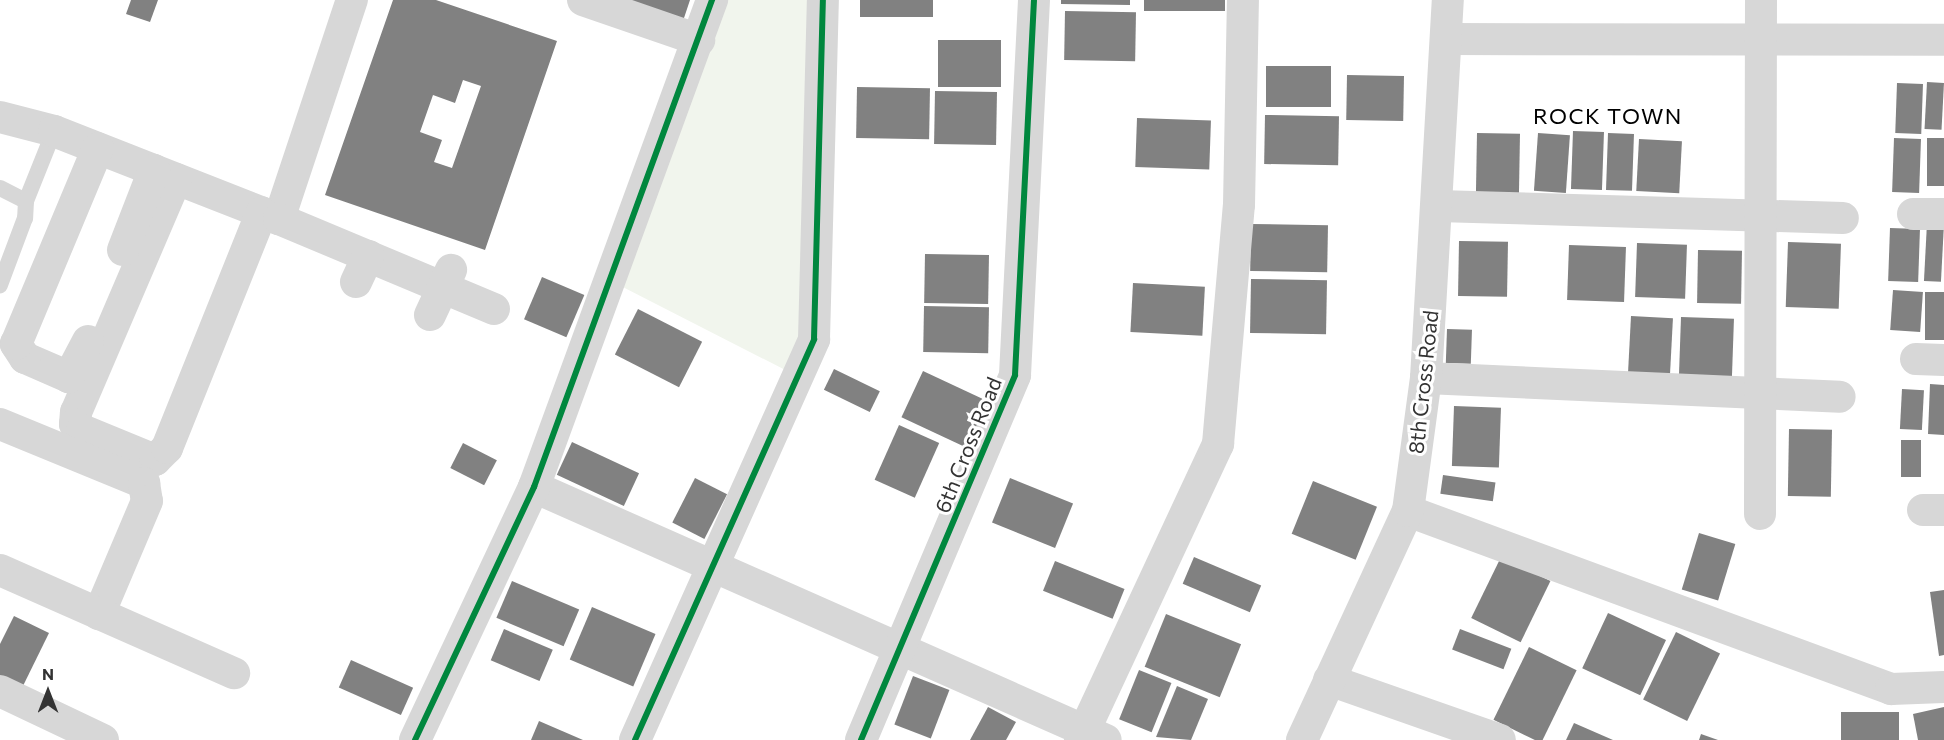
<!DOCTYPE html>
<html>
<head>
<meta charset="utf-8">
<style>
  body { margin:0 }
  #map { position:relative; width:1944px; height:740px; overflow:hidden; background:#fff; font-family:Commissioner,sans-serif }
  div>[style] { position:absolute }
  .green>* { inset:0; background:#f1f5ed }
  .building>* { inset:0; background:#818181; transform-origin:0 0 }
  .lane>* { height:16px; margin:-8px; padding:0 8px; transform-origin:8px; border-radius:8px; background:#d7d7d7 }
  .street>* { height:32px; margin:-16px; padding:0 16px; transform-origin:16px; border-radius:16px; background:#d7d7d7 }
  .cycleway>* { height:6px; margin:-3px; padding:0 3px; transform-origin:3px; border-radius:3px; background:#00873e }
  span { translate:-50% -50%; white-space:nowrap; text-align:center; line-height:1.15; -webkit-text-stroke:6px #fff; paint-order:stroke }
  .street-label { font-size:21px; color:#333 }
  .neighbourhood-label { font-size:22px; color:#000; letter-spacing:1.5px }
  .north { position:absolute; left:18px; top:662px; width:60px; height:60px; -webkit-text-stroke:4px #fff; paint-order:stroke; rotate:0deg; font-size:16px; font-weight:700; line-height:24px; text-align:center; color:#333 }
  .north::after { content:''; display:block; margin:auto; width:21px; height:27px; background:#333; clip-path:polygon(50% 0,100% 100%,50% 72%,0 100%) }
</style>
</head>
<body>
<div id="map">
  <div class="green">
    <i style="clip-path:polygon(712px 0,823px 0,797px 376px,613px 282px)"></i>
  </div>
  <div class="building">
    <i style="clip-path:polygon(131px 0,158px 0,150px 22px,126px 14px)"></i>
    <i style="clip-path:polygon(evenodd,393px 0,436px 0,557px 41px,485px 250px,325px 195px,393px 0,463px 80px,481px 86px,452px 168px,434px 162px,442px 140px,420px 132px,433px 95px,455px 103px,463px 80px)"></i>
    <i style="clip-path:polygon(625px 0,690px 0,682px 24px)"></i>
    <i style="left:860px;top:0;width:73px;height:17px"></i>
    <i style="clip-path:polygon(1061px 0,1130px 0,1130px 5px,1061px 4px)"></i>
    <i style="left:1144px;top:0;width:81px;height:11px"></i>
    <i style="left:1065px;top:11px;width:71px;height:49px;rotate:1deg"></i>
    <i style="left:938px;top:40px;width:63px;height:47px"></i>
    <i style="left:1266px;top:66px;width:65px;height:41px"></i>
    <i style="left:1347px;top:75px;width:57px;height:45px;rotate:1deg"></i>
    <i style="left:1927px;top:82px;width:17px;height:47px;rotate:3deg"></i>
    <i style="left:1897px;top:83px;width:26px;height:50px;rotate:2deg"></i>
    <i style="left:857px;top:87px;width:73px;height:51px;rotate:1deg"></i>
    <i style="left:935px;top:91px;width:62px;height:53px;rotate:1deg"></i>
    <i style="left:1265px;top:115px;width:74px;height:49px;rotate:1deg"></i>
    <i style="left:1137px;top:118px;width:74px;height:49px;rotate:2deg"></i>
    <i style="left:1573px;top:131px;width:31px;height:58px;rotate:2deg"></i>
    <i style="left:1477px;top:133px;width:43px;height:60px;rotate:1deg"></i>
    <i style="left:1538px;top:133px;width:32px;height:58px;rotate:4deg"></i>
    <i style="left:1608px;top:133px;width:26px;height:57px;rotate:2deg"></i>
    <i style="left:1894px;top:138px;width:27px;height:54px;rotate:2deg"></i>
    <i style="left:1927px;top:138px;width:17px;height:48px"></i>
    <i style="left:1639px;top:139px;width:43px;height:52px;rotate:3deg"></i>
    <i style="left:1927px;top:223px;width:17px;height:58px;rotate:3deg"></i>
    <i style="left:1251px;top:224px;width:77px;height:47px;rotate:1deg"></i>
    <i style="left:1890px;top:228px;width:30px;height:53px;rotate:2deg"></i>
    <i style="left:1459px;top:241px;width:49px;height:55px;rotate:1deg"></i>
    <i style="left:1788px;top:242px;width:53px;height:65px;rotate:2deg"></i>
    <i style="left:1637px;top:243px;width:50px;height:54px;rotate:2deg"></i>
    <i style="left:1569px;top:245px;width:57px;height:55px;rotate:2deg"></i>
    <i style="left:1698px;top:250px;width:44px;height:53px;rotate:1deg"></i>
    <i style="left:925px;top:254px;width:64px;height:49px;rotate:1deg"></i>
    <i style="left:542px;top:277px;width:46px;height:46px;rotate:23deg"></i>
    <i style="left:1251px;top:279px;width:76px;height:54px;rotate:1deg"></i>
    <i style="left:1133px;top:283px;width:72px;height:49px;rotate:3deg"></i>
    <i style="left:1893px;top:290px;width:30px;height:40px;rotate:4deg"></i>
    <i style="left:1925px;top:292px;width:19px;height:48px"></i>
    <i style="left:924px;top:306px;width:65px;height:46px;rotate:1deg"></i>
    <i style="left:638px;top:309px;width:72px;height:51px;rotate:27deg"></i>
    <i style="left:1631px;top:316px;width:42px;height:62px;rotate:3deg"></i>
    <i style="left:1681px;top:317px;width:53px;height:58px;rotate:2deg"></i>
    <i style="left:1447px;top:329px;width:25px;height:34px;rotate:2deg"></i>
    <i style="left:834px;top:369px;width:51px;height:23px;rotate:26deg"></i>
    <i style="left:923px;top:371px;width:72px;height:51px;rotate:25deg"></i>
    <i style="clip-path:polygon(1930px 384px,1944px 385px,1944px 435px,1928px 434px)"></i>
    <i style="left:1902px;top:389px;width:22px;height:40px;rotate:3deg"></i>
    <i style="left:1454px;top:406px;width:47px;height:60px;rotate:2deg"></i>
    <i style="left:899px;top:425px;width:44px;height:60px;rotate:24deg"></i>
    <i style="left:1789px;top:429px;width:43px;height:67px;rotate:1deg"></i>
    <i style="left:1901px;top:440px;width:20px;height:37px"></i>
    <i style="left:572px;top:442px;width:74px;height:36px;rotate:25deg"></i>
    <i style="left:463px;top:443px;width:38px;height:28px;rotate:27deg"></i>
    <i style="left:1443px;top:475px;width:53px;height:19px;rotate:8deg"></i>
    <i style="left:695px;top:478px;width:36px;height:50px;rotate:27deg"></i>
    <i style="left:1010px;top:478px;width:68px;height:48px;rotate:22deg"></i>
    <i style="left:1313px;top:481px;width:69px;height:57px;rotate:22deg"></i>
    <i style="left:1699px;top:533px;width:38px;height:59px;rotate:17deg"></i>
    <i style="left:1194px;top:557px;width:73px;height:29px;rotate:23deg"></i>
    <i style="left:1501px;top:557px;width:55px;height:68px;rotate:26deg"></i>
    <i style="left:1055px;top:561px;width:75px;height:32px;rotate:22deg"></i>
    <i style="left:512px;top:581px;width:73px;height:40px;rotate:23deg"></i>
    <i style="clip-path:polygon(1944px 590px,1944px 655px,1939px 656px,1930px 592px)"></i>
    <i style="left:592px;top:607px;width:69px;height:57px;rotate:23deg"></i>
    <i style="left:1608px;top:613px;width:64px;height:61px;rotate:25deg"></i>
    <i style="left:1166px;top:614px;width:81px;height:57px;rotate:22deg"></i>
    <i style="clip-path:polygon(14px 616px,49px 633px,20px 692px,0 682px,0 644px)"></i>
    <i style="left:504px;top:629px;width:53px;height:34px;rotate:23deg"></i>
    <i style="left:1460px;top:629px;width:55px;height:22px;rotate:21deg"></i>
    <i style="left:1676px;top:632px;width:49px;height:75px;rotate:26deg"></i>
    <i style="left:1529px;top:647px;width:53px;height:81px;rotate:26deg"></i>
    <i style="left:351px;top:660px;width:68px;height:30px;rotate:24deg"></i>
    <i style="left:1139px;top:670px;width:35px;height:53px;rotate:22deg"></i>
    <i style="left:913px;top:676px;width:39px;height:52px;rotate:21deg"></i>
    <i style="clip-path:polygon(1177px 686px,1208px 699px,1191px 740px,1156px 737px)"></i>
    <i style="clip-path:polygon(988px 707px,1016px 722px,1006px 740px,970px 740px)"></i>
    <i style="clip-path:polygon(1944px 707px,1944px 740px,1918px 740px,1913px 714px)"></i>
    <i style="left:1899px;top:712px;width:28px;height:58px;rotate:90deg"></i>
    <i style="clip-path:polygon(539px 721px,583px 740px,531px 740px)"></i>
    <i style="clip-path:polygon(1574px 723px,1613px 740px,1566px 740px)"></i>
    <i style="clip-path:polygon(1701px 734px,1718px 740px,1699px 740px)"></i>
  </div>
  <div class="lane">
    <i style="left:0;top:188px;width:29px;rotate:27deg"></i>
    <i style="left:26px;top:201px;width:17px;rotate:93deg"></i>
    <i style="left:25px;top:218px;width:72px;rotate:110.5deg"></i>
    <i style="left:26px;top:201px;width:75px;rotate:-68.2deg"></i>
  </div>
  <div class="street">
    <i style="left:583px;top:0;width:123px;rotate:19deg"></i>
    <i style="left:1446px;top:39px;width:498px;rotate:0.1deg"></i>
    <i style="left:0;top:117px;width:56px;rotate:14.5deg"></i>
    <i style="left:54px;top:131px;width:242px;rotate:21.4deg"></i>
    <i style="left:279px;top:219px;width:231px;rotate:-71.6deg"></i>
    <i style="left:176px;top:179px;width:254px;rotate:113.2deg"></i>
    <i style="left:76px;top:412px;width:12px;rotate:95deg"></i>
    <i style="left:75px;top:424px;width:9px;rotate:41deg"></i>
    <i style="left:82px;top:430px;width:79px;rotate:22.3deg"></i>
    <i style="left:155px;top:460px;width:17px;rotate:-45deg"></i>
    <i style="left:167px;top:448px;width:254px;rotate:-68.1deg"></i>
    <i style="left:1438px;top:206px;width:405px;rotate:1.7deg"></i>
    <i style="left:1913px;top:214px;width:31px"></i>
    <i style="left:279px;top:219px;width:233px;rotate:22.7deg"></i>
    <i style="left:123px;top:250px;width:86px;rotate:-68.8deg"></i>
    <i style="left:356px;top:282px;width:29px;rotate:-65deg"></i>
    <i style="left:430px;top:315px;width:50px;rotate:-65deg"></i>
    <i style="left:88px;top:341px;width:41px;rotate:117.8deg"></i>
    <i style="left:69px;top:377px;width:48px;rotate:-156.6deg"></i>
    <i style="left:25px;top:358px;width:17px;rotate:-123deg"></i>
    <i style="left:16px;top:344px;width:212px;rotate:-67.3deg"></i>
    <i style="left:1916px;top:359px;width:28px;rotate:2deg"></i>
    <i style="left:1426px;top:378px;width:414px;rotate:2.6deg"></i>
    <i style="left:0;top:424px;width:156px;rotate:22.3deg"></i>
    <i style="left:144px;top:483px;width:18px;rotate:81deg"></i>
    <i style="left:147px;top:501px;width:123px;rotate:113deg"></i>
    <i style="left:534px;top:487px;width:625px;rotate:23.86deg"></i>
    <i style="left:1923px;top:510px;width:21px"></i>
    <i style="left:1408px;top:511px;width:515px;rotate:20.23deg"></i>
    <i style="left:1891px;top:689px;width:53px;rotate:-2.2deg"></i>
    <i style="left:1760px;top:514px;width:514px;rotate:-89.89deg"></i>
    <i style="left:0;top:570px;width:256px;rotate:23.8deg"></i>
    <i style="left:1329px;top:680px;width:181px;rotate:19.3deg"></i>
    <i style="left:0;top:691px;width:114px;rotate:25.4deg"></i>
    <i style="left:415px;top:740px;width:280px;rotate:-64.8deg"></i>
    <i style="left:534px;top:487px;width:519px;rotate:-69.92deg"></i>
    <i style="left:635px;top:740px;width:439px;rotate:-65.9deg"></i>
    <i style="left:814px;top:339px;width:339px;rotate:-88.5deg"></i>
    <i style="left:861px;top:740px;width:396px;rotate:-67.1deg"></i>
    <i style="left:1015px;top:375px;width:375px;rotate:-87.1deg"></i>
    <i style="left:1080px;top:740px;width:327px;rotate:-65deg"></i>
    <i style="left:1218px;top:444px;width:240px;rotate:-85deg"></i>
    <i style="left:1239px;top:205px;width:205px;rotate:-88.9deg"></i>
    <i style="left:1302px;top:740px;width:252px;rotate:-65.2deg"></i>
    <i style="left:1408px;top:511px;width:134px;rotate:-82.3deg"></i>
    <i style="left:1426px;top:378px;width:379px;rotate:-86.7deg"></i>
  </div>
  <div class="cycleway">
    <i style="left:415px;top:740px;width:280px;rotate:-64.8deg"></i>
    <i style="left:534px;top:487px;width:519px;rotate:-69.92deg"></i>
    <i style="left:635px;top:740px;width:439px;rotate:-65.9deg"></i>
    <i style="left:814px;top:339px;width:339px;rotate:-88.5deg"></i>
    <i style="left:861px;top:740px;width:396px;rotate:-67.1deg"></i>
    <i style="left:1015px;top:375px;width:375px;rotate:-87.1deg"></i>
  </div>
  <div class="street-label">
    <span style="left:1423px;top:382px;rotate:-84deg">8th Cross Road</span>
    <span style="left:968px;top:445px;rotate:-68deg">6th Cross Road</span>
  </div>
  <div class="neighbourhood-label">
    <span style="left:1608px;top:116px">ROCK TOWN</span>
  </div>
  <div class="north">N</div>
</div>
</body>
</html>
